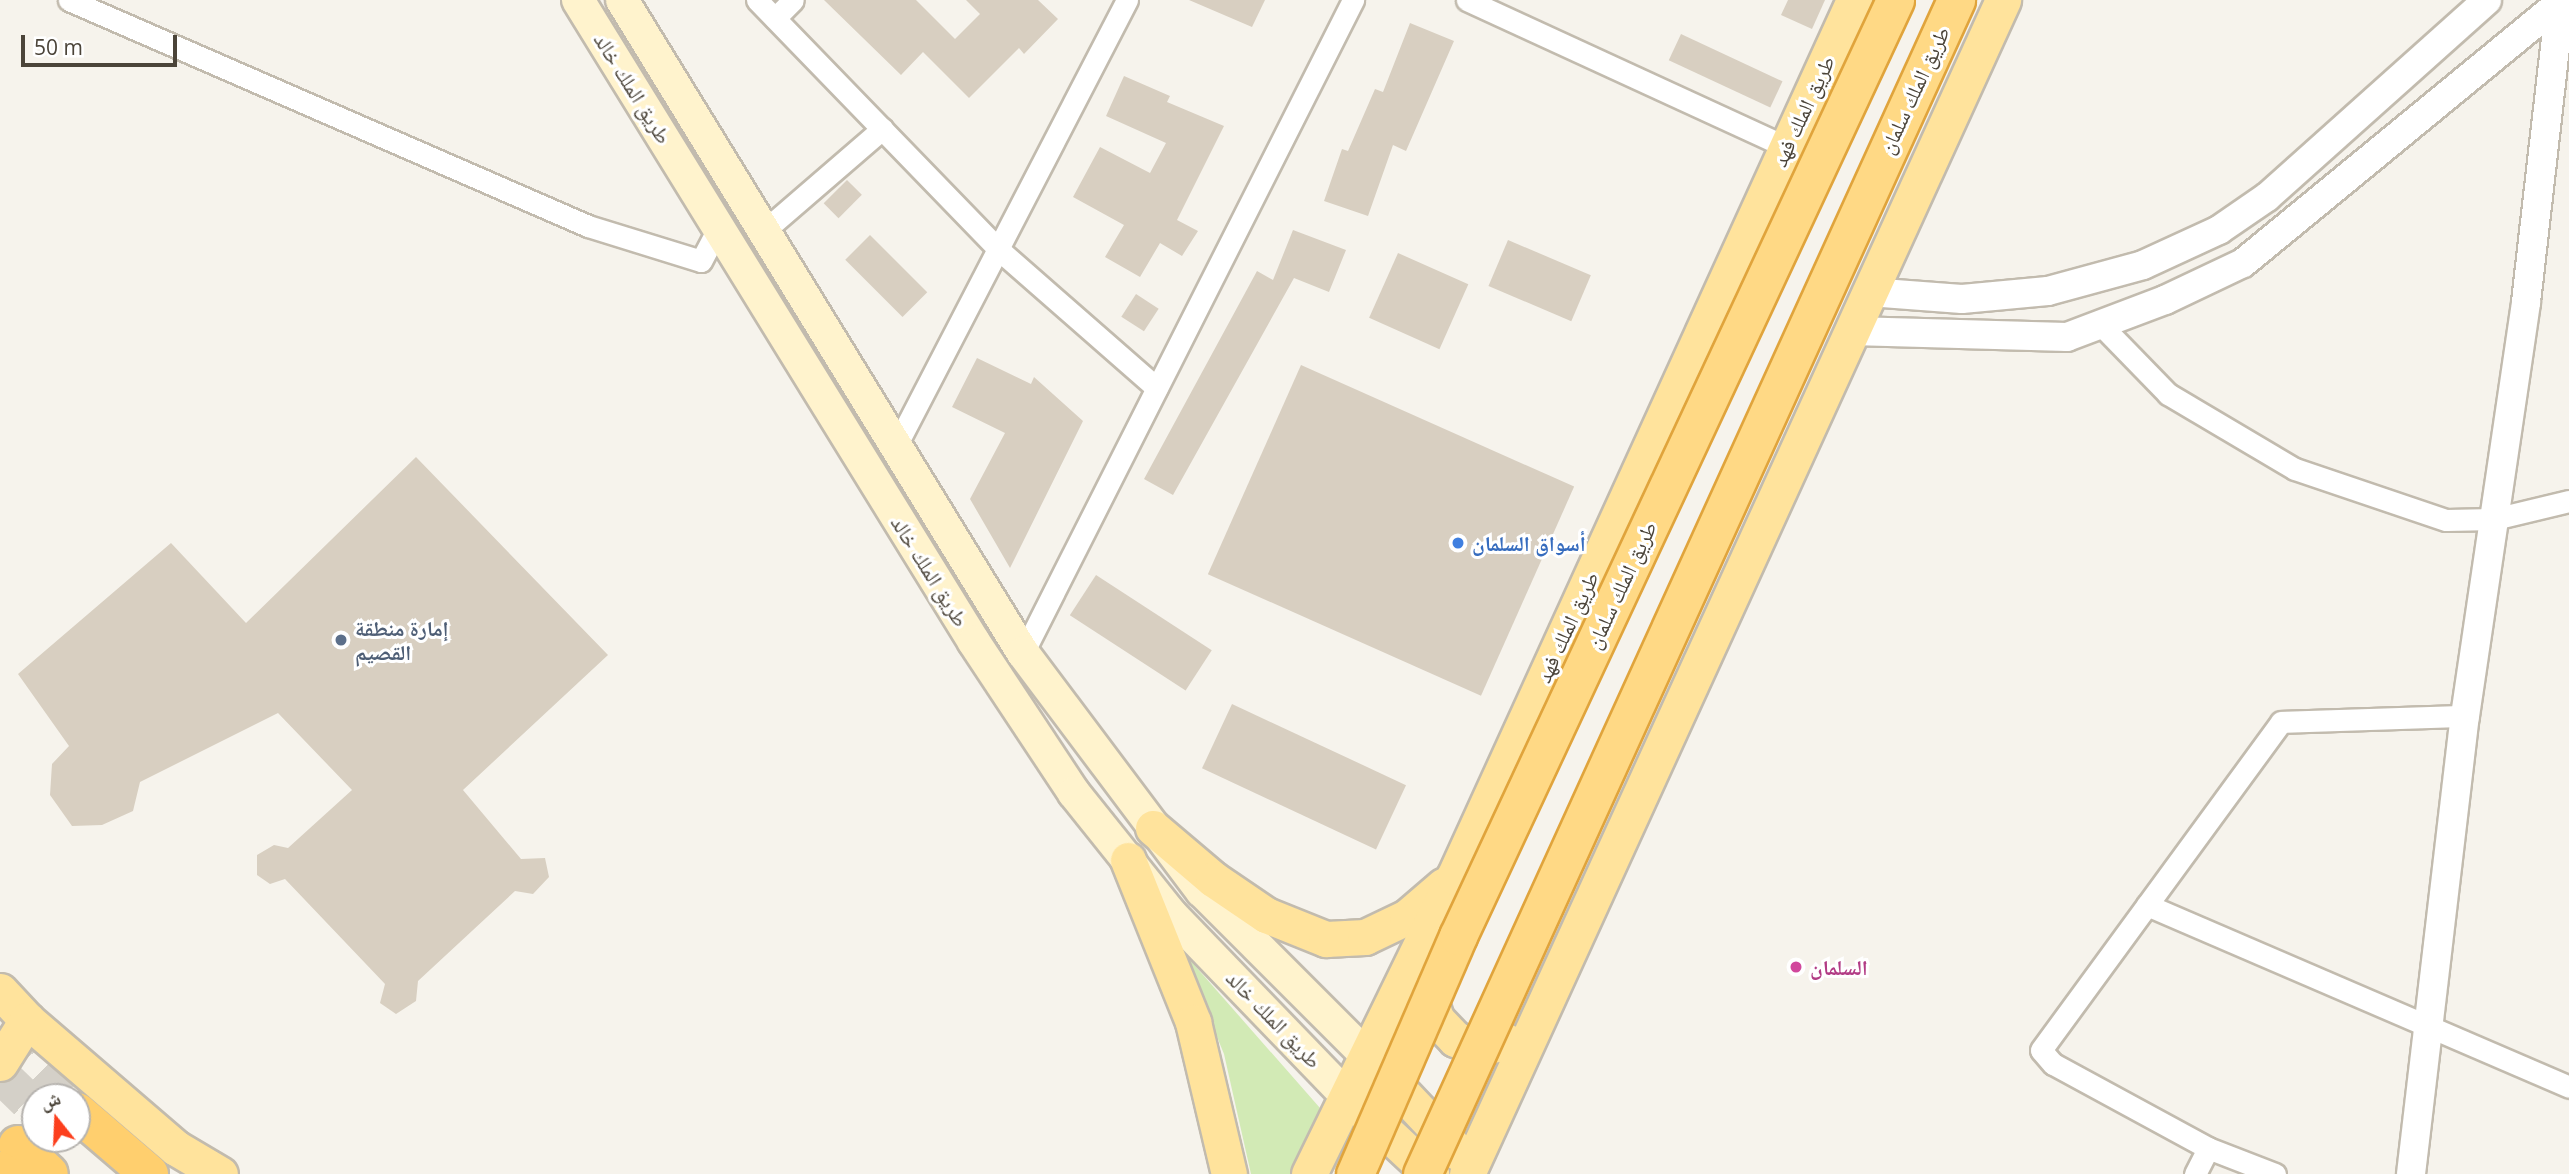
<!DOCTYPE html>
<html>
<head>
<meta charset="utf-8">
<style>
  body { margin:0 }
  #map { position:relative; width:2569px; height:1174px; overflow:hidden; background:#f6f3ec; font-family:"Open Sans","Noto Naskh Arabic",sans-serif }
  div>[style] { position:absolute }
  .green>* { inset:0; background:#d2eab5 }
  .building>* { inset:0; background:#d8cfc1; transform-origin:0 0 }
  .motorway-tunnel>* { height:38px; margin-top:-19px; transform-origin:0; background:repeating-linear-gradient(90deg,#d4d0c8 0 38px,transparent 0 57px) }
  .roads { filter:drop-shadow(2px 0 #c2bbae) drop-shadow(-2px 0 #c2bbae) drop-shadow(0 2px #c2bbae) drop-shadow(0 -2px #c2bbae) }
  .minor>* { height:21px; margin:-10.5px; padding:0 10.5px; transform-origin:10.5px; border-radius:10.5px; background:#fff }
  .tertiary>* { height:28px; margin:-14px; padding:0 14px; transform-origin:14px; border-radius:14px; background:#fff }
  .secondary>* { height:32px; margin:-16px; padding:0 16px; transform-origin:16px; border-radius:16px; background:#fff3cd }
  .primary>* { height:35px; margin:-17.5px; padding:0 17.5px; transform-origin:17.5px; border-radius:17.5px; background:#ffe39c }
  .motorway>* { height:38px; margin:-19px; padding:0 19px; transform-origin:19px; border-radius:19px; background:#ffcf6e }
  .bridges { filter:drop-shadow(2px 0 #e0a43c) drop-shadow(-2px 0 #e0a43c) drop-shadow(0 2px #e0a43c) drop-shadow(0 -2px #e0a43c) }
  .trunk-bridge>* { height:37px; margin:-18.5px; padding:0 18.5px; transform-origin:18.5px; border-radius:18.5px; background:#ffd985 }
  .dots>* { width:19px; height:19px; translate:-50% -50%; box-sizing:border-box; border:4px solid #fff; border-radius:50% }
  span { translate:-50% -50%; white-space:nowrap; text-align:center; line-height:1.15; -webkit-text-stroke:6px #fff; paint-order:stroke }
  .street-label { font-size:21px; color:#4b4439 }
  .shop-label { font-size:21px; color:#366cbe; font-weight:700 }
  .left { translate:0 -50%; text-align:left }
  .service-label { font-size:21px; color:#4e5e75; font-weight:700 }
  .hotel-label { font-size:21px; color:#b23c85; font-weight:700 }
  .north { position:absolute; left:21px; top:1083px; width:70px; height:70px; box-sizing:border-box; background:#fff; border:2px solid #b7b4b0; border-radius:50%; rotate:342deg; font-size:19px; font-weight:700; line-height:28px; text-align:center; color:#4b4439 }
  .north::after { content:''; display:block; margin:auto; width:24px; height:32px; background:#fc3f1d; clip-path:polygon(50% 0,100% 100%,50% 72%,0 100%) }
  .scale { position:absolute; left:21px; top:35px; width:156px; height:32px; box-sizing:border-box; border:4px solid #4b4439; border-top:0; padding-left:9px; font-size:21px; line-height:24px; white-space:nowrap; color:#4b4439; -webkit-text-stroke:5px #fff; paint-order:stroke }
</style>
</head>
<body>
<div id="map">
  <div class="green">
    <i style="clip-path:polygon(1182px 951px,1320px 1108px,1292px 1174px,1251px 1174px,1224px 1054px)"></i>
  </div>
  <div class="building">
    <i style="clip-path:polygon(824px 0,916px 0,955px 39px,980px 14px,966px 0,1038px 0,1058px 19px,1024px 54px,1019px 48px,969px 98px,923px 52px,901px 75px)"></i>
    <i style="clip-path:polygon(1189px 0,1265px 0,1252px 27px)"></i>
    <i style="clip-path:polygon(1788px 0,1825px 0,1812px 29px,1781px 15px)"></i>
    <i style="clip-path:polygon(1410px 23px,1454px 41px,1406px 151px,1393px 145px,1368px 216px,1324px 201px,1342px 149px,1348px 151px,1375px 89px,1383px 92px)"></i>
    <i style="left:1681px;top:34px;width:112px;height:29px;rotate:25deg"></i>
    <i style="clip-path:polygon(1124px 76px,1170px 96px,1167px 102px,1224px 126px,1177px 220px,1198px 231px,1182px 256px,1160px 243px,1140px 277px,1105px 257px,1124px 225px,1073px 197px,1100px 147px,1150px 173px,1166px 143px,1106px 116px)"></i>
    <i style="left:847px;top:180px;width:21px;height:33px;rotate:45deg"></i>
    <i style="clip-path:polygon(1293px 230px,1346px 250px,1329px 292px,1294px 278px,1173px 495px,1144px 479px,1257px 271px,1273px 280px)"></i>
    <i style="left:870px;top:235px;width:81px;height:35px;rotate:45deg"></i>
    <i style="left:1508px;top:240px;width:90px;height:50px;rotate:23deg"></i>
    <i style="left:1398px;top:253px;width:77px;height:71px;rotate:24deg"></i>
    <i style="left:1136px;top:294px;width:27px;height:27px;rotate:33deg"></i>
    <i style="clip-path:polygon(977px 358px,1031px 384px,1034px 377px,1083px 421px,1010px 568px,970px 499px,1005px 433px,952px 407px)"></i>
    <i style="left:1301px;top:365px;width:299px;height:229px;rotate:24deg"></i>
    <i style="clip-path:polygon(416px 457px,608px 655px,463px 790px,521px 859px,545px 858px,549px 877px,533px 894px,515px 891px,418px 981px,416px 1001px,396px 1014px,380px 1003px,385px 984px,285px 879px,270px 884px,257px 875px,257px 855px,274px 845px,288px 848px,352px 790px,278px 713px,140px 782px,133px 811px,102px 825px,72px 826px,50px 795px,52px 764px,69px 746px,18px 674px,171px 543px,246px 623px)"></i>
    <i style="left:1096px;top:575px;width:138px;height:48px;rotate:33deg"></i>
    <i style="left:1232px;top:704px;width:192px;height:71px;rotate:25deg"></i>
  </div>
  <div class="motorway-tunnel">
    <i style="left:0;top:1032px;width:90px;rotate:46.4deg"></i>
    <i style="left:0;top:1074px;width:49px;rotate:44.2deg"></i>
  </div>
  <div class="roads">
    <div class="minor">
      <i style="left:69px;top:0;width:566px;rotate:23.53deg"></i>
      <i style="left:588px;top:226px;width:118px;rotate:17.2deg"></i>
      <i style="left:701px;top:261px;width:41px;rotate:-62.2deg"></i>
      <i style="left:757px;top:0;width:347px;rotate:45.9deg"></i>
      <i style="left:998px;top:249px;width:211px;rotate:41.2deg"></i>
      <i style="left:1467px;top:0;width:352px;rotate:24.7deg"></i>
      <i style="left:775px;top:18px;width:25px;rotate:-45deg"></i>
      <i style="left:765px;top:230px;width:155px;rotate:-40.8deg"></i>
      <i style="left:2100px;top:324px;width:98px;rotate:45.8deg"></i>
      <i style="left:2168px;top:394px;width:147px;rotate:30.6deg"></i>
      <i style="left:2295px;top:469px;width:159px;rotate:18.7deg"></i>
      <i style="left:2446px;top:520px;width:48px;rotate:-1.2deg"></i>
      <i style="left:2494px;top:519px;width:77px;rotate:-13.5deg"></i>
      <i style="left:897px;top:444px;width:500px;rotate:-62.62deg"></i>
      <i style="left:1023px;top:653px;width:732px;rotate:-63.19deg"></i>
      <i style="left:2147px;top:905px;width:460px;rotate:23.3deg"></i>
      <i style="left:2195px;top:1174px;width:29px;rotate:-63deg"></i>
      <i style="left:2275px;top:1174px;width:72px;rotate:-158.8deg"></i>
      <i style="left:2208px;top:1148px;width:176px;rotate:-151.5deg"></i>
      <i style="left:2053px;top:1064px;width:18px;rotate:-131deg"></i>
      <i style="left:2041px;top:1050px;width:406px;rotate:-53.8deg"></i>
      <i style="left:2281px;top:722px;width:184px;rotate:-1.9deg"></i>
    </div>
    <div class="tertiary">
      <i style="left:1869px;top:292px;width:93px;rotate:4.3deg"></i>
      <i style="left:1962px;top:299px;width:86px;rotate:-5.3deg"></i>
      <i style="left:2048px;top:291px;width:98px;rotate:-15.3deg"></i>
      <i style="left:2143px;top:265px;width:84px;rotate:-24.7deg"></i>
      <i style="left:2219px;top:230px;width:58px;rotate:-34.5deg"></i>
      <i style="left:2267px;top:197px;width:295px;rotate:-41.8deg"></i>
      <i style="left:1852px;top:331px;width:215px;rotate:1.6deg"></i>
      <i style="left:2067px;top:337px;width:105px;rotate:-20.7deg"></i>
      <i style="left:2165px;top:300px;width:86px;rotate:-25.4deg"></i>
      <i style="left:2243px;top:263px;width:414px;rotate:-39.4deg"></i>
      <i style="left:2411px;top:1174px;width:461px;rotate:-83.3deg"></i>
      <i style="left:2465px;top:716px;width:418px;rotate:-81.6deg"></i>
      <i style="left:2526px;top:302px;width:301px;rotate:-83.5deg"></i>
    </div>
    <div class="secondary">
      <i style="left:578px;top:0;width:754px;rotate:58.33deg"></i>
      <i style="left:974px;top:642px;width:181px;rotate:56.5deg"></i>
      <i style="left:1074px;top:793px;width:154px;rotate:51.3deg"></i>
      <i style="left:1170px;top:913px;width:252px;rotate:46deg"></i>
      <i style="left:622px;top:0;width:766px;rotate:58.45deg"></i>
      <i style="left:1023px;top:653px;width:298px;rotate:53.1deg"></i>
      <i style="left:1202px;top:891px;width:232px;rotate:45deg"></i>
    </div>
    <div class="primary">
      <i style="left:1153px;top:828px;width:79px;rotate:40.4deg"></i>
      <i style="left:1213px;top:879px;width:64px;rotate:34.2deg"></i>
      <i style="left:1266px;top:915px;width:65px;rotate:21.8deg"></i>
      <i style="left:1326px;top:939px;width:39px;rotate:-3deg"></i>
      <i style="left:1365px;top:937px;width:47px;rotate:-25.5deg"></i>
      <i style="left:1407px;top:917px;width:48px;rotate:-40.7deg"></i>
      <i style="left:1128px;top:860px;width:175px;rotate:68.1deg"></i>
      <i style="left:1193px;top:1022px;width:156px;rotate:76.7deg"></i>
      <i style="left:1424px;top:981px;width:40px;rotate:72deg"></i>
      <i style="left:1436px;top:1019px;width:28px;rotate:46deg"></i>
      <i style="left:1455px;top:1039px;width:25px;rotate:21deg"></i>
      <i style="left:1478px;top:1048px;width:30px;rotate:-12deg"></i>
      <i style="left:0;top:991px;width:40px;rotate:47deg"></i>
      <i style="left:27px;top:1020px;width:196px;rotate:40.7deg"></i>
      <i style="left:176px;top:1148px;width:51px;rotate:30.6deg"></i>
      <i style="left:0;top:1063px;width:51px;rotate:-57.9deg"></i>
      <i style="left:1375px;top:1064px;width:122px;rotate:46.7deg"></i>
      <i style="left:1356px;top:1104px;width:103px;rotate:43deg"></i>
      <i style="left:1309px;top:1174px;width:331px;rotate:-64deg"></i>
      <i style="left:1454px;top:877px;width:964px;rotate:-65.48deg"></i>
      <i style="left:1467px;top:1174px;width:1291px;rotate:-65.46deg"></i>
    </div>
    <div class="motorway">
      <i style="left:77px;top:1112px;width:95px;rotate:40.7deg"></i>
      <i style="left:18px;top:1145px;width:42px;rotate:43.1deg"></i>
      <i style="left:0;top:1171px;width:5px;rotate:37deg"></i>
    </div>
  </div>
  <div class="bridges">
    <div class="trunk-bridge">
      <i style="left:1355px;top:1174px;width:259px;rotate:-66.6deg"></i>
      <i style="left:1458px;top:936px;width:1033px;rotate:-64.97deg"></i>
      <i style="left:1422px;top:1174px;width:1290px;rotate:-65.54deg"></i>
    </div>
  </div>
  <div class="dots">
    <i style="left:1458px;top:543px;background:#3f7fe0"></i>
    <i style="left:341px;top:640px;background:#5c6f8a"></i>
    <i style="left:1796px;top:967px;background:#d1479c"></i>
  </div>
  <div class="street-label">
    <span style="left:633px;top:88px;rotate:58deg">طريق الملك خالد</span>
    <span style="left:1914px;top:90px;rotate:-65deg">طريق الملك سلمان</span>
    <span style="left:1803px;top:111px;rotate:-65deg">طريق الملك فهد</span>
    <span style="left:930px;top:571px;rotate:58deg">طريق الملك خالد</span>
    <span style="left:1621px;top:585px;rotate:-65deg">طريق الملك سلمان</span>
    <span style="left:1567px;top:627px;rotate:-65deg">طريق الملك فهد</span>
    <span style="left:1274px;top:1019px;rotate:46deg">طريق الملك خالد</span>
  </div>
  <div class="shop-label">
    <span class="left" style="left:1472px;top:543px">أسواق السلمان</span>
  </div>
  <div class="service-label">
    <span class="left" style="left:355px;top:640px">إمارة منطقة<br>القصيم</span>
  </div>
  <div class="hotel-label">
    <span class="left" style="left:1810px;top:967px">السلمان</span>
  </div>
  <div class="north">ش</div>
  <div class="scale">50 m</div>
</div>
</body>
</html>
